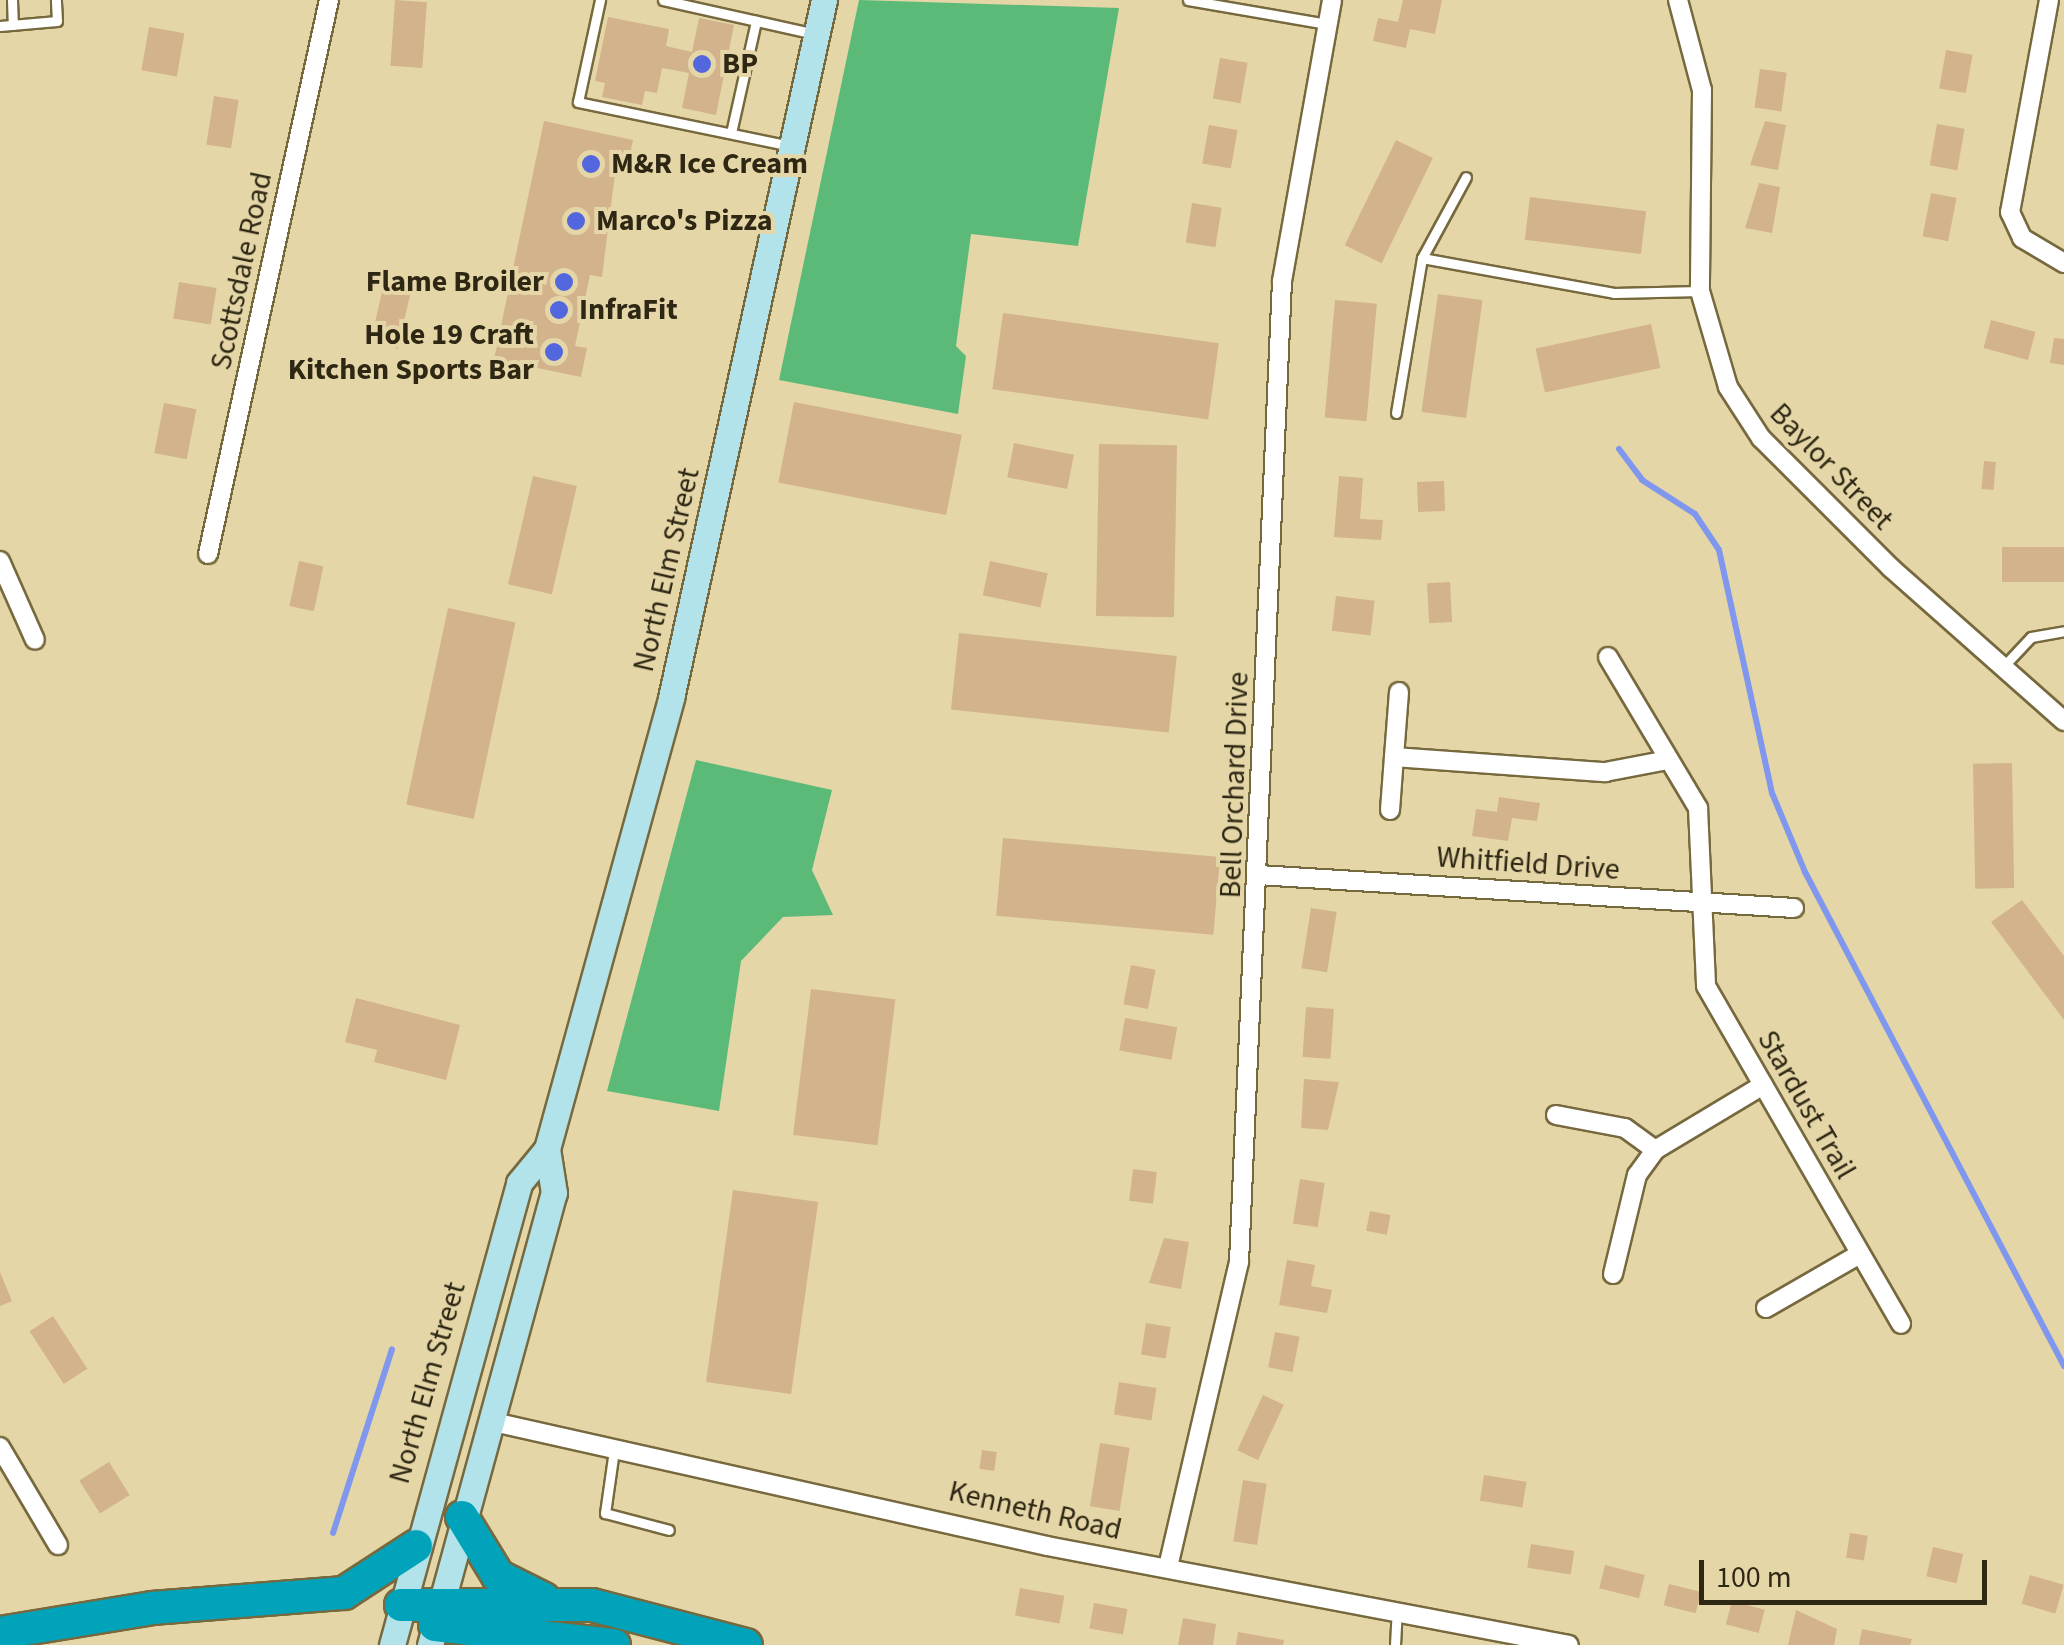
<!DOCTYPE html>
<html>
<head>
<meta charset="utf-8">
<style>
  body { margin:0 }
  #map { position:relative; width:2064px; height:1645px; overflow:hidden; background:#e5d6a7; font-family:"Source Sans 3",sans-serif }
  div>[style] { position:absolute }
  .forest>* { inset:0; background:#5cba79 }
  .stream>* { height:6px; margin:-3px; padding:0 3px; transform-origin:3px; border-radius:3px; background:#8097ee }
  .building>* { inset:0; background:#d3b38c; transform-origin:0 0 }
  .roads { filter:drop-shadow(2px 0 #77693e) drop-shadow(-2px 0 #77693e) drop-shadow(0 2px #77693e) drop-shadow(0 -2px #77693e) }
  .lane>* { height:9px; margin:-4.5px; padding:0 4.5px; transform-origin:4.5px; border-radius:4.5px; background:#fff }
  .street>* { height:18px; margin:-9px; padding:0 9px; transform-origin:9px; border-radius:9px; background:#fff }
  .secondary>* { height:25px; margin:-12.5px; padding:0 12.5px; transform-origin:12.5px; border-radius:12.5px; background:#b2e3ea }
  .highway>* { height:32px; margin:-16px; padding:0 16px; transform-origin:16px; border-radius:16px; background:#00a3ba }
  .dots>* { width:28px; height:28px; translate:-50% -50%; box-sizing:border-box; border:5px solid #e5d6a7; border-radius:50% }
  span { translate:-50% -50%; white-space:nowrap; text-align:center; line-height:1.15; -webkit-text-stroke:8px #e5d6a7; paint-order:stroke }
  .poi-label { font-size:30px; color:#2d2714; font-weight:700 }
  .left { translate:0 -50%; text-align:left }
  .right { translate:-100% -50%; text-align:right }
  .street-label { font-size:30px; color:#2d2714 }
  .scale { position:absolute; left:1699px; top:1560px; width:288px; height:45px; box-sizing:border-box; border:5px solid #2d2714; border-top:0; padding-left:12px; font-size:30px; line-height:35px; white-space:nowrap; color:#2d2714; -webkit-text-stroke:8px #e5d6a7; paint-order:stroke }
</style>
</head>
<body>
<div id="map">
  <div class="forest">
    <i style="clip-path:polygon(859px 0,1119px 8px,1078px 246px,971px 234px,956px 346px,966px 356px,958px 414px,779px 380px)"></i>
    <i style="clip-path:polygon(696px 760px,832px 790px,812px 870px,833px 915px,783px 917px,741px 961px,719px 1111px,607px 1091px)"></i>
  </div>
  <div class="stream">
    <i style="left:1619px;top:449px;width:39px;rotate:53deg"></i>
    <i style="left:1642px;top:480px;width:63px;rotate:32.7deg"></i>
    <i style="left:1695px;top:514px;width:43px;rotate:56.3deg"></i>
    <i style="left:1719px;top:550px;width:249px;rotate:77.7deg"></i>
    <i style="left:1772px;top:793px;width:86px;rotate:67.3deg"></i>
    <i style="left:1805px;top:872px;width:558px;rotate:62.33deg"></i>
    <i style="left:333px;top:1533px;width:193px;rotate:-72.2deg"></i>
  </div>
  <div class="building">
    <i style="left:395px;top:0;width:32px;height:66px;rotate:4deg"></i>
    <i style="clip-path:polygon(1403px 0,1442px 0,1435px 34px,1410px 29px,1406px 48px,1373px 41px,1378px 18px,1398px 22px)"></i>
    <i style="clip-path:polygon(608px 17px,669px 29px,666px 46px,692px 52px,699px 18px,734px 25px,716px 115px,682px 108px,689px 73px,662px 68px,657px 93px,645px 91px,642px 105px,602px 97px,605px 83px,595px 81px)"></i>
    <i style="left:149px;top:27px;width:36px;height:44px;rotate:10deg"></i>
    <i style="left:1946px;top:50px;width:27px;height:39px;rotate:10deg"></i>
    <i style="left:1220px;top:58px;width:28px;height:41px;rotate:10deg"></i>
    <i style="left:1760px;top:69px;width:27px;height:39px;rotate:8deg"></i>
    <i style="left:214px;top:96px;width:25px;height:49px;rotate:9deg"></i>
    <i style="clip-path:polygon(544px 121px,633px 140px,627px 168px,616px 166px,602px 277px,590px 275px,575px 346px,587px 348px,581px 377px,494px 359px)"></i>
    <i style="clip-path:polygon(1765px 121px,1786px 125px,1778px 170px,1750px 165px)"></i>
    <i style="left:1937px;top:124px;width:28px;height:42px;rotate:10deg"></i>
    <i style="left:1209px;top:125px;width:29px;height:39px;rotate:10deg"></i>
    <i style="left:1396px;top:140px;width:41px;height:117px;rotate:26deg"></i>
    <i style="clip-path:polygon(1759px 183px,1780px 187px,1772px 233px,1745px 228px)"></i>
    <i style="left:1931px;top:193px;width:26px;height:44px;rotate:11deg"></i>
    <i style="left:1530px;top:197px;width:117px;height:43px;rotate:7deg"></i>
    <i style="left:1192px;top:203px;width:30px;height:40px;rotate:9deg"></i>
    <i style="left:385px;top:279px;width:28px;height:65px;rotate:13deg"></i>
    <i style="left:179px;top:282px;width:38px;height:37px;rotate:9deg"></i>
    <i style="left:1438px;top:294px;width:45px;height:119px;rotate:8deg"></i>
    <i style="left:1335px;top:300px;width:42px;height:118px;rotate:5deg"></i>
    <i style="left:1003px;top:313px;width:218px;height:77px;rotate:8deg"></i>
    <i style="left:1991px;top:320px;width:46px;height:29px;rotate:15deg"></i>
    <i style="left:1651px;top:324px;width:45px;height:118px;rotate:78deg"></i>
    <i style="clip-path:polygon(2054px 338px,2064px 339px,2064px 365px,2050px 363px)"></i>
    <i style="left:794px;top:402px;width:171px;height:82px;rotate:11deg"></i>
    <i style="left:164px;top:403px;width:33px;height:51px;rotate:11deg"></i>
    <i style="left:1014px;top:443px;width:61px;height:35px;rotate:11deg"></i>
    <i style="left:1099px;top:444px;width:78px;height:172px;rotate:1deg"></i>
    <i style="left:1984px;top:461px;width:12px;height:28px;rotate:5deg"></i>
    <i style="left:533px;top:476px;width:45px;height:111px;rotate:13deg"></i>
    <i style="clip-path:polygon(1339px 476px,1363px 478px,1360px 519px,1383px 520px,1381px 540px,1334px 537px)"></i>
    <i style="left:1444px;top:481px;width:30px;height:27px;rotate:88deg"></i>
    <i style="left:2064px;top:547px;width:35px;height:62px;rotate:90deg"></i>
    <i style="left:299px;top:561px;width:25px;height:46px;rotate:12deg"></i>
    <i style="left:990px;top:561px;width:59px;height:35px;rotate:12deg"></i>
    <i style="left:1450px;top:582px;width:40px;height:23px;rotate:87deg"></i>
    <i style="left:1336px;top:596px;width:39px;height:35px;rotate:7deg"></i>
    <i style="left:448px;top:608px;width:69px;height:201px;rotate:12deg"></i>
    <i style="left:959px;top:633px;width:219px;height:77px;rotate:6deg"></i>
    <i style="left:2012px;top:763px;width:125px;height:39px;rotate:89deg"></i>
    <i style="clip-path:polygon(1499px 797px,1540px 803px,1537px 821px,1512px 818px,1508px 841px,1472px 836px,1476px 809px,1497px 812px)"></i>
    <i style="left:1003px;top:838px;width:218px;height:78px;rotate:5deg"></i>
    <i style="clip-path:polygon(2022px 900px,2064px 956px,2064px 1020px,1991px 922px)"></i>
    <i style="left:1311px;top:908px;width:26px;height:61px;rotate:9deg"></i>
    <i style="left:1131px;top:965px;width:25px;height:40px;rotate:11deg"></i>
    <i style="left:811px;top:989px;width:85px;height:147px;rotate:7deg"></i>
    <i style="clip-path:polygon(356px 998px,460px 1025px,446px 1080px,374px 1062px,377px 1050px,345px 1042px)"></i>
    <i style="left:1306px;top:1007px;width:28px;height:50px;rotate:4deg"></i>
    <i style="left:1125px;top:1018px;width:53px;height:33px;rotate:10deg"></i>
    <i style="clip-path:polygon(1304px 1079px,1339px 1082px,1328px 1130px,1301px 1128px)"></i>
    <i style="left:1133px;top:1169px;width:24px;height:32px;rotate:7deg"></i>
    <i style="left:1300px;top:1179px;width:25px;height:45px;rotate:9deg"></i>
    <i style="left:733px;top:1190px;width:86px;height:194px;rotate:8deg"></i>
    <i style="left:1370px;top:1211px;width:21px;height:20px;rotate:11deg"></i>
    <i style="clip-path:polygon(1164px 1238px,1189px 1242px,1181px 1289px,1149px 1283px)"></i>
    <i style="clip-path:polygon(1287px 1260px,1315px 1265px,1311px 1286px,1332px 1290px,1327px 1313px,1279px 1305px)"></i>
    <i style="clip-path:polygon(0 1272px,12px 1301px,0 1306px)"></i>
    <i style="left:53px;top:1316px;width:63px;height:28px;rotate:57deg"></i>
    <i style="left:1146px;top:1323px;width:25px;height:32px;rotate:9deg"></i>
    <i style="left:1275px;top:1332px;width:25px;height:36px;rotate:11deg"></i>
    <i style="left:1119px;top:1382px;width:38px;height:33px;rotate:9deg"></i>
    <i style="left:1263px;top:1395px;width:23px;height:61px;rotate:25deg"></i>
    <i style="left:1100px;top:1443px;width:30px;height:64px;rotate:9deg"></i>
    <i style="left:982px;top:1450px;width:15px;height:19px;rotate:8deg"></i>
    <i style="left:109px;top:1462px;width:39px;height:35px;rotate:58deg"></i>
    <i style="left:1484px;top:1475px;width:43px;height:26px;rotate:9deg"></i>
    <i style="left:1243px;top:1480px;width:24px;height:62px;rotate:9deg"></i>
    <i style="left:1850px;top:1533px;width:18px;height:25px;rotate:9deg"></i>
    <i style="left:1531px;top:1544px;width:44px;height:24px;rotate:9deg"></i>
    <i style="left:1933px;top:1547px;width:31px;height:30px;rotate:13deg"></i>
    <i style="left:1605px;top:1565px;width:41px;height:24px;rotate:14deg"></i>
    <i style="left:2030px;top:1575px;width:35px;height:30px;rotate:16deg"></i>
    <i style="left:1669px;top:1584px;width:33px;height:22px;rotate:14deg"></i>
    <i style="left:1020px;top:1588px;width:45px;height:28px;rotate:10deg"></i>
    <i style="left:1732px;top:1601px;width:34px;height:24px;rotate:15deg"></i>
    <i style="left:1094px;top:1603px;width:34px;height:26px;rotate:10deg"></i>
    <i style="clip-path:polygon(1796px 1610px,1837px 1629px,1834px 1645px,1788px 1645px)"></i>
    <i style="clip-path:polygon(1183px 1618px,1216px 1624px,1213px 1645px,1178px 1645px)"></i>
    <i style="clip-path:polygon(1862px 1629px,1912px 1639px,1910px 1645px,1859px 1645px)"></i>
    <i style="clip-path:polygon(1238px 1632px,1284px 1640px,1283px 1645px,1236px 1645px)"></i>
  </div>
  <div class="roads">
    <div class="lane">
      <i style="left:12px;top:0;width:25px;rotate:88deg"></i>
      <i style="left:600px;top:0;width:104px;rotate:102.2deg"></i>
      <i style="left:578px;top:102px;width:217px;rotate:11.7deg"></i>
      <i style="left:663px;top:0;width:156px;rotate:12.6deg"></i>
      <i style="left:1188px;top:0;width:141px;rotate:9.8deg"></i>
      <i style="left:0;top:26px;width:57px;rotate:-5deg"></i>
      <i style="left:57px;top:21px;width:21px;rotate:-93deg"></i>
      <i style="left:731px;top:133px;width:115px;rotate:-77.4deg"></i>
      <i style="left:1422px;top:258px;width:92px;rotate:-61.5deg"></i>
      <i style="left:1396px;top:413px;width:157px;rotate:-80.5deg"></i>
      <i style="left:1422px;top:258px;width:195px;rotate:10.3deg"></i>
      <i style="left:1614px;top:293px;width:86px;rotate:-1.3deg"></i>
      <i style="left:2001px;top:669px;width:44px;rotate:-46.8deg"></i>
      <i style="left:2031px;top:637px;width:34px;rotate:-10deg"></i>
      <i style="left:614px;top:1450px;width:64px;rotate:98.1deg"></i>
      <i style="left:605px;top:1513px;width:66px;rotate:14.9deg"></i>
      <i style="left:1395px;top:1645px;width:34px;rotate:-87deg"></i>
    </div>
    <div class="street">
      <i style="left:1678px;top:0;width:93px;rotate:75.1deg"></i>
      <i style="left:1702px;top:90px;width:201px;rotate:90.6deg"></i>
      <i style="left:1700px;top:291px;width:100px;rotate:73.7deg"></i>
      <i style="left:1728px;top:387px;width:61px;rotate:57.1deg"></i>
      <i style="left:1761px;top:438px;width:184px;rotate:45deg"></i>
      <i style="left:1891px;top:568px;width:231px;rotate:41.5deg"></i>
      <i style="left:2049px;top:0;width:216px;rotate:100.4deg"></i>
      <i style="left:2010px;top:212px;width:29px;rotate:65deg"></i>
      <i style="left:2022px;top:238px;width:49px;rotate:30.8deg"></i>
      <i style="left:208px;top:554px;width:567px;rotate:-77.68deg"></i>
      <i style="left:0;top:561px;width:86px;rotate:66.1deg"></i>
      <i style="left:1608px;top:657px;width:176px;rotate:59.2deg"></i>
      <i style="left:1698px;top:808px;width:178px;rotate:87.4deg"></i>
      <i style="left:1706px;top:986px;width:390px;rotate:60deg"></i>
      <i style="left:1399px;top:692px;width:65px;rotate:94.4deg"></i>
      <i style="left:1394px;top:757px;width:212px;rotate:4.1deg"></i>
      <i style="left:1605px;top:772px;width:64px;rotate:-10.8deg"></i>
      <i style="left:1390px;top:810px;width:53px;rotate:-85.7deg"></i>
      <i style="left:1258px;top:875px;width:537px;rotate:3.52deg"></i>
      <i style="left:1556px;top:1115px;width:70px;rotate:10.7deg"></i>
      <i style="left:1625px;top:1128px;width:37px;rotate:36deg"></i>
      <i style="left:1613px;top:1274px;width:102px;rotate:-76.4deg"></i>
      <i style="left:1637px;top:1175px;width:31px;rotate:-54deg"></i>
      <i style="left:1655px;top:1150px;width:126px;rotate:-31deg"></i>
      <i style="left:1766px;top:1308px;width:108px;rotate:-29.9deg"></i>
      <i style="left:489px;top:1421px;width:572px;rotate:12.63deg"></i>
      <i style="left:1047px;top:1546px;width:531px;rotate:10.74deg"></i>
      <i style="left:0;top:1447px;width:114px;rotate:59.4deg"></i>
      <i style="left:1168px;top:1567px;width:313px;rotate:-76.9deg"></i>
      <i style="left:1239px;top:1262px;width:982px;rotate:-87.49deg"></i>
      <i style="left:1282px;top:281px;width:285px;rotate:-79.9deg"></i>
    </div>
    <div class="secondary">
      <i style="left:392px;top:1645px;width:479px;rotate:-74.6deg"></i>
      <i style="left:519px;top:1183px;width:44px;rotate:-50.5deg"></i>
      <i style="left:430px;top:1645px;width:469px;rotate:-74.7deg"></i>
      <i style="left:554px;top:1193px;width:45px;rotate:-99deg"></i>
      <i style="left:547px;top:1149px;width:468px;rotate:-74.6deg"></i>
      <i style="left:671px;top:698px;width:715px;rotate:-77.64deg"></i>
    </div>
    <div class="highway">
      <i style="left:462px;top:1517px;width:69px;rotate:58.6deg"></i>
      <i style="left:498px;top:1576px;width:51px;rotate:26.6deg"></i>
      <i style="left:401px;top:1605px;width:191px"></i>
      <i style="left:592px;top:1605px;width:159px;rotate:14.6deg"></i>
      <i style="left:435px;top:1625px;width:180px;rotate:6.4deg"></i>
      <i style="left:0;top:1633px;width:154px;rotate:-9.3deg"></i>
      <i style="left:152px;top:1608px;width:193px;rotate:-4.5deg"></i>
      <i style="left:344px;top:1593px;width:86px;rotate:-33.1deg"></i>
    </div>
  </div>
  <div class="dots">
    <i style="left:702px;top:64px;background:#5267dd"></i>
    <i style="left:591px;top:164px;background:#5267dd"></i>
    <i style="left:576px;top:221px;background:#5267dd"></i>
    <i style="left:564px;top:282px;background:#5267dd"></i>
    <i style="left:559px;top:310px;background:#5267dd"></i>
    <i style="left:554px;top:352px;background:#5267dd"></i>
  </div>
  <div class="poi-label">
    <span class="left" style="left:722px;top:64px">BP</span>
    <span class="left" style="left:611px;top:164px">M&amp;R Ice Cream</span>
    <span class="left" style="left:596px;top:221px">Marco's Pizza</span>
    <span class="right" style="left:544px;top:282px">Flame Broiler</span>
    <span class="left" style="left:579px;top:310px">InfraFit</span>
    <span class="right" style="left:534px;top:352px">Hole 19 Craft<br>Kitchen Sports Bar</span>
  </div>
  <div class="street-label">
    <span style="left:242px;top:271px;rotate:-78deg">Scottsdale Road</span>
    <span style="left:1831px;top:467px;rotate:46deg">Baylor Street</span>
    <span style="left:667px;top:570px;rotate:-77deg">North Elm Street</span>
    <span style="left:1235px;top:785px;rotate:-88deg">Bell Orchard Drive</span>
    <span style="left:1528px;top:864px;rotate:4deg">Whitfield Drive</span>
    <span style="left:1806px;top:1105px;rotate:60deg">Stardust Trail</span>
    <span style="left:428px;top:1383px;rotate:-74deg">North Elm Street</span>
    <span style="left:1035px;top:1511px;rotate:13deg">Kenneth Road</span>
  </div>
  <div class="scale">100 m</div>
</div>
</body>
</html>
